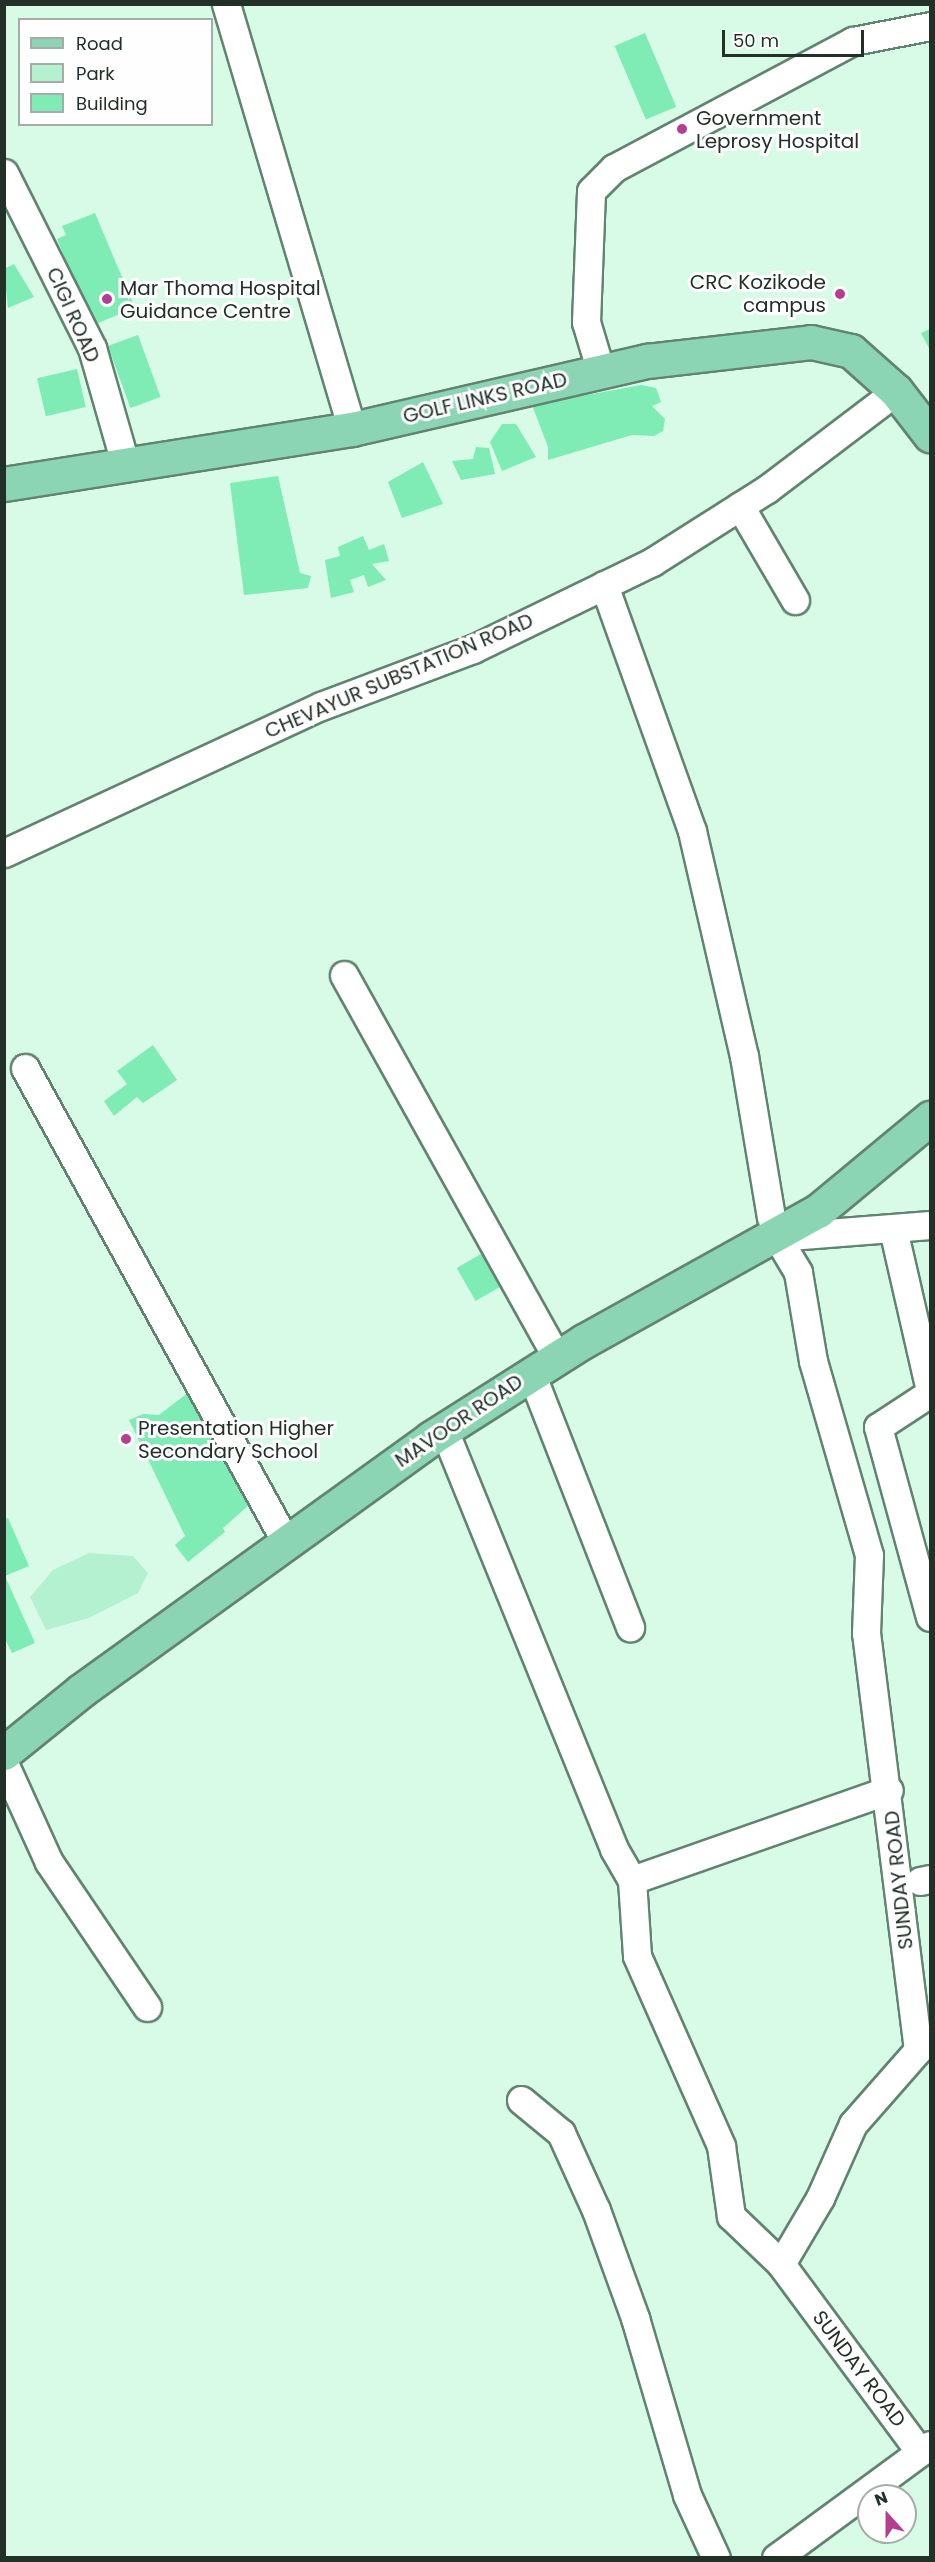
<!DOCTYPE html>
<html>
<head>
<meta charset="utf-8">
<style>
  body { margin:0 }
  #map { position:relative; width:935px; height:2562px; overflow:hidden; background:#d7fbe7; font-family:Poppins,sans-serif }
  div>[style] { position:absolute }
  .green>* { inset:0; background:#b3f1d0 }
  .building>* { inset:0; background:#7febb5; transform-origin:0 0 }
  .roads { filter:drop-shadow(2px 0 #628371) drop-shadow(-2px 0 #628371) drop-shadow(0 2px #628371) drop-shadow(0 -2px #628371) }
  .minor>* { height:27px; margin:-13.5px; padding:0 13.5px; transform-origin:13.5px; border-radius:13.5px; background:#fff }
  .major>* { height:33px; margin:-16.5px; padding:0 16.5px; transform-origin:16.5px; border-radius:16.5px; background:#8bd5b5 }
  .dots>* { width:16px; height:16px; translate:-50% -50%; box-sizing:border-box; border:3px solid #fefefe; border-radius:50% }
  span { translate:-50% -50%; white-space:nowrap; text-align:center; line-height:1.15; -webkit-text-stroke:6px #fefefe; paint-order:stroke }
  .poi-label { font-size:20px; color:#223028 }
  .left { translate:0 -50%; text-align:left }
  .right { translate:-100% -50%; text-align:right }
  .street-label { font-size:20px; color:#223028 }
  .frame { position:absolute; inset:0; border:6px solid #223028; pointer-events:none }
  .legend { position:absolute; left:18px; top:18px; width:195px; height:108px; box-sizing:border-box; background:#fefefe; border:2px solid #a6aca8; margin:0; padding:8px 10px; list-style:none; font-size:18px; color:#223028 }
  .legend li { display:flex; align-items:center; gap:12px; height:30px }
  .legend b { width:30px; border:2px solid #a6aca8 }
  .north { position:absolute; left:857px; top:2484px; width:60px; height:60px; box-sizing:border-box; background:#fefefe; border:2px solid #a6aca8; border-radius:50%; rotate:339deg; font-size:16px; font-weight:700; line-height:24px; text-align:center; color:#223028 }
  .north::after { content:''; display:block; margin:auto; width:21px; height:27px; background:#b53e93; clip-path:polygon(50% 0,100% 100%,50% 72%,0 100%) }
  .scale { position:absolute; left:722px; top:30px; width:142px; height:27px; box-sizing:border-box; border:3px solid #223028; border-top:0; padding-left:8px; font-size:18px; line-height:21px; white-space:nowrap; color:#223028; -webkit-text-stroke:4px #fefefe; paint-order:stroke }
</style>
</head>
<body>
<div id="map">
  <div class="green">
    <i style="clip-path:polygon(89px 1553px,133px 1556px,148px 1573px,138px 1593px,89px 1618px,46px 1630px,30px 1597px,53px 1570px)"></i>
  </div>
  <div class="building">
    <i style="left:645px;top:33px;width:80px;height:33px;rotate:67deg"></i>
    <i style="clip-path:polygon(95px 213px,135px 308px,93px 325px,57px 239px,66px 235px,62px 226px)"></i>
    <i style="clip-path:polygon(14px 264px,34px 297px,8px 308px,4px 269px)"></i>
    <i style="clip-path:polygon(930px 329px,930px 350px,921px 333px)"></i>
    <i style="left:138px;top:335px;width:66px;height:32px;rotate:70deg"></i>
    <i style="left:77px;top:369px;width:39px;height:41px;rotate:77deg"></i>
    <i style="clip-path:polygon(641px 385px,656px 388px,661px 402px,652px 406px,665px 419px,663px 431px,654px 436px,632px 435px,548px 460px,548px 447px,532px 405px)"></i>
    <i style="clip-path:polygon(502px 424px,516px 424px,536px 457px,502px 471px,490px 442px)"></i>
    <i style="clip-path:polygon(476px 447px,489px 448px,495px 474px,461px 480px,452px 461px,473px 459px)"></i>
    <i style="clip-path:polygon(423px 462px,443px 504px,402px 518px,388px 482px)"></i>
    <i style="clip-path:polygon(278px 476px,300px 573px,311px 576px,308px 588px,244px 595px,230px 483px)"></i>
    <i style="clip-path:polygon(363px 536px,369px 550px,384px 544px,389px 561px,372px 564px,386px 580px,368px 587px,364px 575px,350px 580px,354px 592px,331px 598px,325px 560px,340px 556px,338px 547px)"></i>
    <i style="clip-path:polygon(153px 1045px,177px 1080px,143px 1103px,137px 1097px,114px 1116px,104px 1101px,127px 1084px,117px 1071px)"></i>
    <i style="left:493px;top:1247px;width:38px;height:42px;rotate:60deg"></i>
    <i style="clip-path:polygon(211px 1375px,266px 1490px,223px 1528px,225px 1532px,188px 1562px,175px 1545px,185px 1536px,129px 1420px,143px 1414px,159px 1415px)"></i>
    <i style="clip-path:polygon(8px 1518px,29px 1566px,5px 1576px,35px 1643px,12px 1653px,4px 1637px,4px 1519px)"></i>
  </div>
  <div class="roads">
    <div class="minor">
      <i style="left:226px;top:4px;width:443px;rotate:73.5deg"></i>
      <i style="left:4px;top:173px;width:196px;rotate:63.3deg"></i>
      <i style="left:92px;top:348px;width:120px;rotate:74deg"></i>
      <i style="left:601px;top:372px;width:52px;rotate:-106.7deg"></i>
      <i style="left:586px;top:322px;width:131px;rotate:-87.8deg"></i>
      <i style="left:591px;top:191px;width:33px;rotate:-45deg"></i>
      <i style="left:614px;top:168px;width:271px;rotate:-28deg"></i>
      <i style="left:853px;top:41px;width:78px;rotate:-11deg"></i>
      <i style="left:740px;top:506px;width:109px;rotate:59.7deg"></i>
      <i style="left:604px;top:585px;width:261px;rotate:70.3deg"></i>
      <i style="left:692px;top:831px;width:231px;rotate:77deg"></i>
      <i style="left:744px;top:1056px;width:164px;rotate:80.5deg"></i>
      <i style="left:4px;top:853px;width:349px;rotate:-24.9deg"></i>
      <i style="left:321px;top:706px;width:162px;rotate:-20.6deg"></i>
      <i style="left:473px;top:649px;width:199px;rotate:-25.9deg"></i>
      <i style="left:652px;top:562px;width:136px;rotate:-32.4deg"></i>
      <i style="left:767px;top:489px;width:162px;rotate:-37.2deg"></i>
      <i style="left:344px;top:975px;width:421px;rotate:60.9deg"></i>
      <i style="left:25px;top:1068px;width:529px;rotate:61.16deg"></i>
      <i style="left:893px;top:1229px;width:165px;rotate:77.1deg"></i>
      <i style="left:531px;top:1373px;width:273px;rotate:68.7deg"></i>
      <i style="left:930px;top:1393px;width:62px;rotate:146.8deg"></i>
      <i style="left:878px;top:1427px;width:197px;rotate:74.7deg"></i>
      <i style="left:444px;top:1430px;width:452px;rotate:67.9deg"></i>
      <i style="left:614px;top:1849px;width:36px;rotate:60deg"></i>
      <i style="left:632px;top:1880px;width:272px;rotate:-19.3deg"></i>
      <i style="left:4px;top:1763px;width:109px;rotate:65.6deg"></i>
      <i style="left:49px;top:1862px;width:175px;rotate:55.9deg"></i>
      <i style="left:632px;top:1880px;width:76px;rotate:86.2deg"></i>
      <i style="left:637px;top:1956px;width:208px;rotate:66.1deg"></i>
      <i style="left:721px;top:2146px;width:71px;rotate:81.9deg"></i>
      <i style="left:731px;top:2216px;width:69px;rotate:43.8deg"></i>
      <i style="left:920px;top:1881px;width:10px;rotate:-11deg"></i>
      <i style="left:521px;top:2100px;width:52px;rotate:39.5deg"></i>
      <i style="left:561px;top:2133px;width:85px;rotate:65.6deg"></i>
      <i style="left:596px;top:2210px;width:115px;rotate:70.1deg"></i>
      <i style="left:635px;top:2318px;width:184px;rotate:73.6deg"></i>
      <i style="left:687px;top:2495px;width:69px;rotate:65.3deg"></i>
      <i style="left:920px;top:2452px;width:234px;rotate:-126.5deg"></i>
      <i style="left:781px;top:2264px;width:77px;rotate:-59.4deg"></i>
      <i style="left:820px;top:2198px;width:81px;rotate:-66deg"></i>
      <i style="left:853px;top:2124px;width:98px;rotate:-48.7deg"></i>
      <i style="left:918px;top:2050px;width:420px;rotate:-97.1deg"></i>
      <i style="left:866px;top:1633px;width:78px;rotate:-87.8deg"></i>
      <i style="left:869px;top:1555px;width:202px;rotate:-106.1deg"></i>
      <i style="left:813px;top:1361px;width:90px;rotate:-99.6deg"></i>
      <i style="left:798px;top:1272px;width:41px;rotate:-121deg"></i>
      <i style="left:777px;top:1237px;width:153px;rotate:-4.5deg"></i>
      <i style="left:776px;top:2558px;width:191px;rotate:-36.3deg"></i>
    </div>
    <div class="major">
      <i style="left:4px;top:484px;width:352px;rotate:-9deg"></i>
      <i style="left:352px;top:429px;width:303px;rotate:-13deg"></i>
      <i style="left:647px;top:361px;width:165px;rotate:-6.6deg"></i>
      <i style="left:811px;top:342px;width:41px;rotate:12.7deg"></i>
      <i style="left:851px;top:351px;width:60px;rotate:41.6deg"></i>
      <i style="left:896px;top:391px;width:56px;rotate:52.3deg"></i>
      <i style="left:4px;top:1753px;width:100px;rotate:-38.9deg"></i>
      <i style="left:82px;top:1690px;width:430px;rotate:-35.8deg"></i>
      <i style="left:431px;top:1438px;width:181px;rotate:-32.4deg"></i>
      <i style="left:584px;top:1341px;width:268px;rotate:-29.1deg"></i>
      <i style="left:818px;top:1211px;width:146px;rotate:-39.7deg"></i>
    </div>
  </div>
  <div class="dots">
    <i style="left:682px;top:129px;background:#b53e93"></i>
    <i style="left:840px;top:294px;background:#b53e93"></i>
    <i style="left:107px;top:299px;background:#b53e93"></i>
    <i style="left:126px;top:1439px;background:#b53e93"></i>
  </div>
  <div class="poi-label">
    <span class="left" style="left:696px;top:130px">Government<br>Leprosy Hospital</span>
    <span class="right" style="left:826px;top:294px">CRC Kozikode<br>campus</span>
    <span class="left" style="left:120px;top:300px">Mar Thoma Hospital<br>Guidance Centre</span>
    <span class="left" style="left:138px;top:1440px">Presentation Higher<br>Secondary School</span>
  </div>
  <div class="street-label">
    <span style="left:73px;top:315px;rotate:66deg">CIGI ROAD</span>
    <span style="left:485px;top:398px;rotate:-13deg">GOLF LINKS ROAD</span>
    <span style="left:399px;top:676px;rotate:-23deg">CHEVAYUR SUBSTATION ROAD</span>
    <span style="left:459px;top:1421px;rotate:-34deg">MAVOOR ROAD</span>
    <span style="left:899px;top:1880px;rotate:-96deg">SUNDAY ROAD</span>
    <span style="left:859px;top:2369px;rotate:53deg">SUNDAY ROAD</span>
  </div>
  <div class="frame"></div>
  <ul class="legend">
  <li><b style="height:8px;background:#8bd5b5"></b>Road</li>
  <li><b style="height:16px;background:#b3f1d0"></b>Park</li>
  <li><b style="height:16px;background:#7febb5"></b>Building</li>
  </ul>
  <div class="north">N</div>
  <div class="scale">50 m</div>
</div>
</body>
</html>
